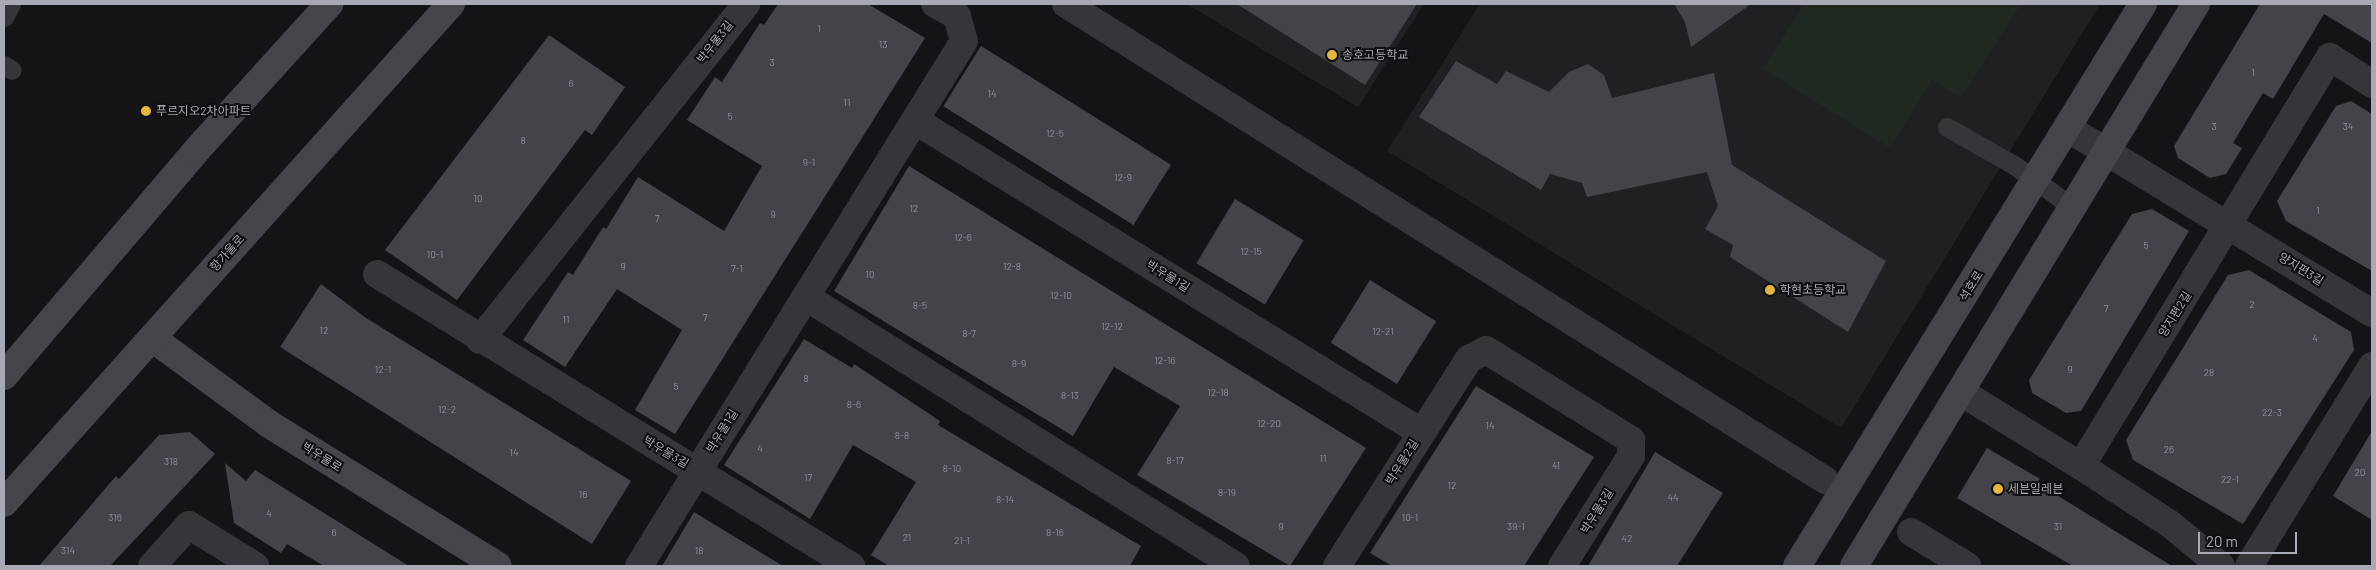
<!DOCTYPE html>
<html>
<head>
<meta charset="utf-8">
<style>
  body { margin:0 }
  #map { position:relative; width:2376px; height:570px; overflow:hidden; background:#141416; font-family:Barlow,"Noto Sans KR",sans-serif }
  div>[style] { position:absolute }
  .built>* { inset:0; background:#202022 }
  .green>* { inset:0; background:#202822 }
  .building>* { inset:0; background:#434449; transform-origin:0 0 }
  .lane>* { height:19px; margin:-9.5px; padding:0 9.5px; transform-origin:9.5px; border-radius:9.5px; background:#35363a }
  .street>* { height:28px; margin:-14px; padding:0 14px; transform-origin:14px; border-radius:14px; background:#35363a }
  .secondary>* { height:28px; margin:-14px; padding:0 14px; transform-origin:14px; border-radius:14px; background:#43454a }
  .dots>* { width:14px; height:14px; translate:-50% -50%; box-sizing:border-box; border:2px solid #0f0f11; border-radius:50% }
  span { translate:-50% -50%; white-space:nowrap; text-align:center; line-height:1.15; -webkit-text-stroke:4px #0f0f11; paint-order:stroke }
  .number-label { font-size:10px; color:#8e909a }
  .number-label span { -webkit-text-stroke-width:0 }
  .street-label { font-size:12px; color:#a7aab5 }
  .poi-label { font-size:12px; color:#a7aab5 }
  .left { translate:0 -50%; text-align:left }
  .frame { position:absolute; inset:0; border:5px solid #a7aab5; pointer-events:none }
  .scale { position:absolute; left:2198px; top:532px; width:99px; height:22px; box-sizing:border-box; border:2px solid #a7aab5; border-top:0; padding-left:6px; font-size:15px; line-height:18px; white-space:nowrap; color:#a7aab5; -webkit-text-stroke:4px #0f0f11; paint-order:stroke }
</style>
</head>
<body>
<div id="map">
  <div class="built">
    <i style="clip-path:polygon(1187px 4px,1424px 4px,1358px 107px)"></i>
    <i style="clip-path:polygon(1480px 4px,2100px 4px,1841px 428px,1387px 151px)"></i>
  </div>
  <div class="green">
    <i style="clip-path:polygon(1804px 4px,2021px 4px,1961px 98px,1932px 80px,1890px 148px,1763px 69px)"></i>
  </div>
  <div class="building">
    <i style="clip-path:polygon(778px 4px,868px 4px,925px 38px,675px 434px,635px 410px,682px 330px,617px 289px,565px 367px,523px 340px,568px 272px,573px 275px,603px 227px,606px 229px,638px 177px,724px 231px,762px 166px,687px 120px,715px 77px,722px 82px,760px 23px,764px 25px)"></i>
    <i style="clip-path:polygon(1237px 4px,1417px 4px,1365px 85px)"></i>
    <i style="clip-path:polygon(1674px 4px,1751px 4px,1691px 47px,1685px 22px)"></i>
    <i style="clip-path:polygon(2260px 4px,2372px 4px,2372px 43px,2324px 14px,2273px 99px,2263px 93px,2233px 143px,2242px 148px,2226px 174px,2210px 178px,2178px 158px,2174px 146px)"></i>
    <i style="clip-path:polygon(549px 35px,625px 87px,592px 135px,585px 130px,457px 300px,385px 250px)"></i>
    <i style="left:981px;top:46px;width:224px;height:71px;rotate:32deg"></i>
    <i style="clip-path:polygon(1456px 61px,1497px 84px,1506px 71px,1549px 92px,1569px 72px,1588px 64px,1604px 75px,1612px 98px,1714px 73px,1732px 165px,1886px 261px,1848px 332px,1730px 257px,1733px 245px,1705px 229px,1718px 206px,1707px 172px,1587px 197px,1582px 183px,1550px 174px,1541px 190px,1419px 117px)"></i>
    <i style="clip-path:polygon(2351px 101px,2372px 114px,2372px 271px,2286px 221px,2277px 201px,2336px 106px)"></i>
    <i style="clip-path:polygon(909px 166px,1366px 448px,1290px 566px,1137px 475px,1180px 406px,1114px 367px,1073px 436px,834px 291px)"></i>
    <i style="left:1235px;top:199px;width:80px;height:75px;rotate:31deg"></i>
    <i style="clip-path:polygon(2152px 209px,2189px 231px,2081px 411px,2066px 413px,2032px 393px,2029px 380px,2132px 214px)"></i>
    <i style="clip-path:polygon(2249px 270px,2351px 332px,2354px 350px,2243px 524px,2133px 460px,2126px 440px,2228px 275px)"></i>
    <i style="left:1370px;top:280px;width:78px;height:74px;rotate:32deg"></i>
    <i style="clip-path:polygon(321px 284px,366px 318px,631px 481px,592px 544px,280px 347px)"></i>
    <i style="clip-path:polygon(804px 339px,852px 368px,854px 364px,940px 421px,938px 425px,1141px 546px,1130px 566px,889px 566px,871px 555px,916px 482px,853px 445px,810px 519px,724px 465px)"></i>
    <i style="clip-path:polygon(1476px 386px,1594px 457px,1524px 566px,1392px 566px,1370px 553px)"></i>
    <i style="clip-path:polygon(2372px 431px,2372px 520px,2333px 496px)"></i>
    <i style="clip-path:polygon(190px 432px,215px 454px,110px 566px,39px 566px,116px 476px,119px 479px,159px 435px)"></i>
    <i style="clip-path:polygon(1987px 448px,2040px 479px,2037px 483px,2172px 566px,2073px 566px,1957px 498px)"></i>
    <i style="clip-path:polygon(1655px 452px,1723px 493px,1677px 566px,1588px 566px)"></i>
    <i style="clip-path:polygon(225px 463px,246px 481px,255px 470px,409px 566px,324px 566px,287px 544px,281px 553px,234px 523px)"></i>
    <i style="clip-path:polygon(694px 512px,735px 537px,783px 566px,662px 566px)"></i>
  </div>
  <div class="lane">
    <i style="left:4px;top:17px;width:15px;rotate:-62deg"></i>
    <i style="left:4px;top:65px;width:9px;rotate:32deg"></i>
    <i style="left:1947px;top:127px;width:77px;rotate:29.6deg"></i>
    <i style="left:2014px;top:165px;width:70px;rotate:35.7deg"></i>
  </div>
  <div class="street">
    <i style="left:1066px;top:4px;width:896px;rotate:32.09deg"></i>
    <i style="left:916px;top:121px;width:593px;rotate:31.63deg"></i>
    <i style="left:2069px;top:129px;width:354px;rotate:31.3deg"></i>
    <i style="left:377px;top:274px;width:557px;rotate:31.63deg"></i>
    <i style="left:806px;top:297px;width:507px;rotate:32.03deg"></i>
    <i style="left:480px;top:340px;width:429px;rotate:-51.6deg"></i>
    <i style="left:1961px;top:392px;width:141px;rotate:31.7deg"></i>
    <i style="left:1911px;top:532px;width:66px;rotate:31.3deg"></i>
    <i style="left:152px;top:566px;width:55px;rotate:-47.9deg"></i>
    <i style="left:189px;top:525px;width:78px;rotate:31.8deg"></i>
    <i style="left:639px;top:566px;width:617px;rotate:-58.24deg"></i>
    <i style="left:964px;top:41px;width:26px;rotate:-106deg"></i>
    <i style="left:957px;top:16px;width:25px;rotate:-151deg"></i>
    <i style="left:1337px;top:566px;width:246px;rotate:-57.5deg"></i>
    <i style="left:1469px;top:359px;width:19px;rotate:-28deg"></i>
    <i style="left:1486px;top:350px;width:171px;rotate:31.8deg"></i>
    <i style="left:1631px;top:440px;width:16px;rotate:90deg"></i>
    <i style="left:1631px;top:456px;width:130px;rotate:122.1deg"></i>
    <i style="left:2221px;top:566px;width:66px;rotate:-140.5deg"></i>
    <i style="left:2170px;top:524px;width:106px;rotate:-146.9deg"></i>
    <i style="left:2081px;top:466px;width:479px;rotate:-58.7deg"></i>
    <i style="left:2330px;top:57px;width:50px;rotate:32.7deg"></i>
    <i style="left:2249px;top:566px;width:235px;rotate:-58.4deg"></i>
  </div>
  <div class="secondary">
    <i style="left:152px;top:338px;width:145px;rotate:36.3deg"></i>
    <i style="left:269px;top:424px;width:269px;rotate:31.8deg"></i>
    <i style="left:4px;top:376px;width:294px;rotate:-49.5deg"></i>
    <i style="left:195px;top:152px;width:200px;rotate:-47.8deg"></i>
    <i style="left:4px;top:503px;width:670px;rotate:-48.15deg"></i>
    <i style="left:1797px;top:566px;width:660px;rotate:-58.38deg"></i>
    <i style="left:1854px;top:566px;width:658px;rotate:-58.68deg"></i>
  </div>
  <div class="dots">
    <i style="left:1332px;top:55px;background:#e5b73c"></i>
    <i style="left:146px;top:111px;background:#e5b73c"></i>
    <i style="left:1770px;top:290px;background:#e5b73c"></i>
    <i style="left:1998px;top:489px;background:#e5b73c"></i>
  </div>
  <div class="number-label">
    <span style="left:819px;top:29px">1</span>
    <span style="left:883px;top:45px">13</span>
    <span style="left:772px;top:63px">3</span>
    <span style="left:2253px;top:73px">1</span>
    <span style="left:571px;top:84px">6</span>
    <span style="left:992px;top:94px">14</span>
    <span style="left:847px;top:103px">11</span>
    <span style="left:730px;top:117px">5</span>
    <span style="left:2214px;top:127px">3</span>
    <span style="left:2348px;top:127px">34</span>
    <span style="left:1055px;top:134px">12-5</span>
    <span style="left:523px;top:141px">8</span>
    <span style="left:809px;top:163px">9-1</span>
    <span style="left:1123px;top:178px">12-9</span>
    <span style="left:478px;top:199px">10</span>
    <span style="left:914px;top:209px">12</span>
    <span style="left:2318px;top:211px">1</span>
    <span style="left:773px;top:215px">9</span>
    <span style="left:657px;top:219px">7</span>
    <span style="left:963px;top:238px">12-6</span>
    <span style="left:2146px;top:246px">5</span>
    <span style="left:1251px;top:252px">12-15</span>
    <span style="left:435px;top:255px">10-1</span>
    <span style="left:623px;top:267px">9</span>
    <span style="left:1012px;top:267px">12-8</span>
    <span style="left:737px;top:269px">7-1</span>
    <span style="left:870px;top:275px">10</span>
    <span style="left:1061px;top:296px">12-10</span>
    <span style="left:2252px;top:305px">2</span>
    <span style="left:920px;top:306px">8-5</span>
    <span style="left:2106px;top:309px">7</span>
    <span style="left:705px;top:318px">7</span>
    <span style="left:566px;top:320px">11</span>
    <span style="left:1112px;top:327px">12-12</span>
    <span style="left:324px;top:331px">12</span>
    <span style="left:1383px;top:332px">12-21</span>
    <span style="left:969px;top:334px">8-7</span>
    <span style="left:2315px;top:339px">4</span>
    <span style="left:1165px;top:361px">12-16</span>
    <span style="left:1019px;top:364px">8-9</span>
    <span style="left:383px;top:370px">12-1</span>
    <span style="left:2070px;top:370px">9</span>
    <span style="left:2209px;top:373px">28</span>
    <span style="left:806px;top:379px">8</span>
    <span style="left:676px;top:387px">5</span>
    <span style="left:1218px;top:393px">12-18</span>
    <span style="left:1070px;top:396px">8-13</span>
    <span style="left:854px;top:405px">8-6</span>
    <span style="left:447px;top:410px">12-2</span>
    <span style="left:2272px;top:413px">22-3</span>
    <span style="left:1269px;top:424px">12-20</span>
    <span style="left:1490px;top:426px">14</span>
    <span style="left:902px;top:436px">8-8</span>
    <span style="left:760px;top:449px">4</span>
    <span style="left:2169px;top:450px">26</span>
    <span style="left:514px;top:453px">14</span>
    <span style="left:1323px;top:459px">11</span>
    <span style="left:1175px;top:461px">8-17</span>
    <span style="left:171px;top:462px">318</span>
    <span style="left:1556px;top:466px">41</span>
    <span style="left:952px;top:469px">8-10</span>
    <span style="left:2360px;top:473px">20</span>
    <span style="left:808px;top:478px">17</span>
    <span style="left:2230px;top:480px">22-1</span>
    <span style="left:1452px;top:486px">12</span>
    <span style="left:1227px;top:493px">8-19</span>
    <span style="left:583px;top:495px">16</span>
    <span style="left:1673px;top:498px">44</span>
    <span style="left:1005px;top:500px">8-14</span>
    <span style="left:269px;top:514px">4</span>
    <span style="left:115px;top:518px">316</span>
    <span style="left:1410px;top:518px">10-1</span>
    <span style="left:1281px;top:527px">9</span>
    <span style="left:1516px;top:527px">39-1</span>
    <span style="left:2058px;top:527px">31</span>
    <span style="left:334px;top:533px">6</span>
    <span style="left:1055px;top:533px">8-16</span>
    <span style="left:907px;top:538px">21</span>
    <span style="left:1627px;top:539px">42</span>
    <span style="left:962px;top:541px">21-1</span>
    <span style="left:68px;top:551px">314</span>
    <span style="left:699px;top:551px">18</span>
  </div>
  <div class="street-label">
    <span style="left:715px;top:42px;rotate:-52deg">박우물3길</span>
    <span style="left:227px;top:253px;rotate:-48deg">항가울로</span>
    <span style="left:2301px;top:269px;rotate:32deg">양지편3길</span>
    <span style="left:1168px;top:276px;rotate:32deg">박우물1길</span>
    <span style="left:1971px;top:286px;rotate:-58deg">석호로</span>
    <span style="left:2175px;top:314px;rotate:-58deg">양지편2길</span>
    <span style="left:722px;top:431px;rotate:-58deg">박우물1길</span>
    <span style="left:666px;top:452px;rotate:31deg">박우물3길</span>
    <span style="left:322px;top:457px;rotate:32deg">박우물로</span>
    <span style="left:1402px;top:462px;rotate:-58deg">박우물2길</span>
    <span style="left:1597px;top:511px;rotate:-58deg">박우물3길</span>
  </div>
  <div class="poi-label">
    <span class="left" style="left:1342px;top:55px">송호고등학교</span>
    <span class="left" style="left:156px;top:111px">푸르지오2차아파트</span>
    <span class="left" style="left:1780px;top:290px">학현초등학교</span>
    <span class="left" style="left:2008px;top:489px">세븐일레븐</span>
  </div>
  <div class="frame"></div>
  <div class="scale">20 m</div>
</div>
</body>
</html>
